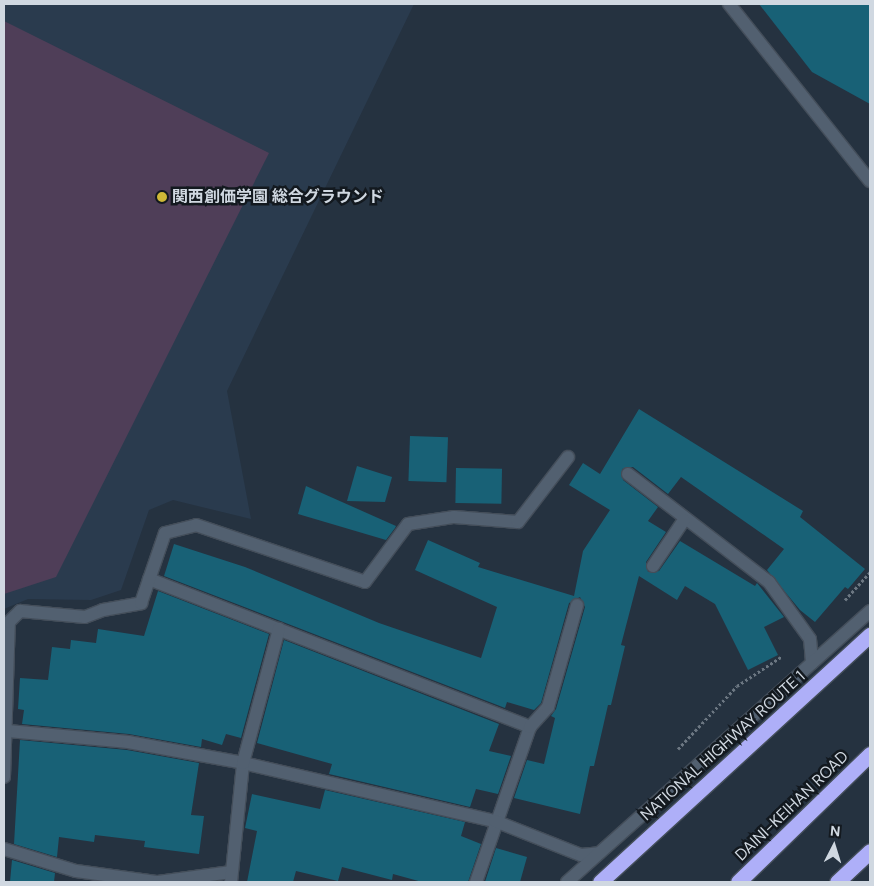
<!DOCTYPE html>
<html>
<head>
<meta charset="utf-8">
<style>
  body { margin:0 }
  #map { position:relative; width:874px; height:886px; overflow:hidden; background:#253240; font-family:"DM Sans","Noto Sans JP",sans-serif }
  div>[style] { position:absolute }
  .built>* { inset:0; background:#2a3b4e }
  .green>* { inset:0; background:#4f3e58 }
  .building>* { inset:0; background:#186176; transform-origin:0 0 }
  .path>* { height:3px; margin-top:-1.5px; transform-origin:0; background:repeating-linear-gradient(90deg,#6c7782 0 2.5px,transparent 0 5px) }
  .roads { filter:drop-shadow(1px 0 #444e5a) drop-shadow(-1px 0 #444e5a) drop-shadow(0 1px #444e5a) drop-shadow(0 -1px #444e5a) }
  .minor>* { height:12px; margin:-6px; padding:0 6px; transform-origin:6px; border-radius:6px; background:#526070 }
  .highway>* { height:15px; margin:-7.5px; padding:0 7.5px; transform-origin:7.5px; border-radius:7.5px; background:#aeaff8 }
  .dots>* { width:14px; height:14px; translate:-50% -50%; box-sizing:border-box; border:2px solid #13191f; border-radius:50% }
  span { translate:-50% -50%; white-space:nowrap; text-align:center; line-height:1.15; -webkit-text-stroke:5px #13191f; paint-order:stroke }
  .poi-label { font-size:16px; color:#d0d8e1; font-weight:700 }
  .left { translate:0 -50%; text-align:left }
  .street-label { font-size:16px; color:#d0d8e1 }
  .frame { position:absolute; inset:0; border:5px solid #d0d8e1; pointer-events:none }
  .north { position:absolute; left:809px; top:821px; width:50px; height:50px; -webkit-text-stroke:4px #13191f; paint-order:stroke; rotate:5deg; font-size:14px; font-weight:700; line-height:20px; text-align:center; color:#d0d8e1 }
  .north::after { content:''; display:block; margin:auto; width:18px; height:22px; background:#d0d8e1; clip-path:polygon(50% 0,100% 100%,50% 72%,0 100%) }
</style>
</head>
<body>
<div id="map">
  <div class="built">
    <i style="clip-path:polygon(4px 4px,414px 4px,227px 391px,251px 519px,173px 500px,149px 510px,121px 590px,91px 600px,28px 599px,4px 609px)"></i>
  </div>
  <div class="green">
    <i style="clip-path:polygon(4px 21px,269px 153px,56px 577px,4px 594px)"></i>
  </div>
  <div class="building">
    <i style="clip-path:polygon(759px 4px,870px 4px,870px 104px,812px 72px)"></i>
    <i style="clip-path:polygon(639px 409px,803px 511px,800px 517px,865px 569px,848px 589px,845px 587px,815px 622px,800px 610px,767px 570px,784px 549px,681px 477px,668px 494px,633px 467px,622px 469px,623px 480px,658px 507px,648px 521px,666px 532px,646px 562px,648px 572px,659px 571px,680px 541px,755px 586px,757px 583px,784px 617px,764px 627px,778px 655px,748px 670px,715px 604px,685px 586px,677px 600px,639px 576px,621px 645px,625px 646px,611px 705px,608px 705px,594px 766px,590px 766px,580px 814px,514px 798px,527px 760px,544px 764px,555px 718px,551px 716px,556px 709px,585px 607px,580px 597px,569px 603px,541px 703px,534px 710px,507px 702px,505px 708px,164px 576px,174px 544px,245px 567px,379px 623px,481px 658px,497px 607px,415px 570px,428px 540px,480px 563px,478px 567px,574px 596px,583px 551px,610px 510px,569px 485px,583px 463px,600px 474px)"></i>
    <i style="left:410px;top:436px;width:38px;height:45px;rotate:2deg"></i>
    <i style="clip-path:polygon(357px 466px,392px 477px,385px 502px,347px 501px)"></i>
    <i style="left:456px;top:468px;width:46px;height:35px;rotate:1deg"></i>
    <i style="clip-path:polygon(306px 486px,396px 526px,395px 528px,386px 540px,298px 514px)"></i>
    <i style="clip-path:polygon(158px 591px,269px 634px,241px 738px,226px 734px,222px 745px,202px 739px,201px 747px,129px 734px,22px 724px,24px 710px,18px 709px,20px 678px,48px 680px,52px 647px,70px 649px,71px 640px,96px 643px,98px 629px,144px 636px)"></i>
    <i style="clip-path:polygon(284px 640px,499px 724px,489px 751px,511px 756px,498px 794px,476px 789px,470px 807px,329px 774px,332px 764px,257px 743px)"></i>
    <i style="clip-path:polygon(20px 740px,127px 750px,199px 763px,191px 815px,204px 816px,199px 854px,144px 847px,145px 841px,95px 835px,94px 842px,59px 837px,57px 857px,14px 844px)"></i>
    <i style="clip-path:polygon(325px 790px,465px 822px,461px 836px,481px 844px,468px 882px,422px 882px,393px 874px,392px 880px,342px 867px,338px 881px,296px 871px,293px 882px,247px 882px,257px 831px,245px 828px,252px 794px,320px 809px)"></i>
    <i style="clip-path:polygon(496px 848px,527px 857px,520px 882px,485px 882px)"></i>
    <i style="clip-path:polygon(12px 860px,55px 873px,54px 882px,10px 882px)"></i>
  </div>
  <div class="path">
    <i style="left:845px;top:600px;width:38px;rotate:-48deg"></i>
    <i style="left:678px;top:749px;width:86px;rotate:-46.9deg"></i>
    <i style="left:737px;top:686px;width:53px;rotate:-33.4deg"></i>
  </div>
  <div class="roads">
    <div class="minor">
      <i style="left:729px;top:4px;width:226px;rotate:51.5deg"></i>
      <i style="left:628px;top:474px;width:178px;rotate:37.5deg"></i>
      <i style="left:769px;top:582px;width:70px;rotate:54.3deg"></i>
      <i style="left:810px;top:639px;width:24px;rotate:85deg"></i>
      <i style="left:653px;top:566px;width:55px;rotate:-56deg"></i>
      <i style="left:149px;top:579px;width:409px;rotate:21.2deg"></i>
      <i style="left:530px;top:727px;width:164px;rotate:109.2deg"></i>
      <i style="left:530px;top:727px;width:27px;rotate:-48deg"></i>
      <i style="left:548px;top:707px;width:106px;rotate:-74.1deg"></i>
      <i style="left:8px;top:731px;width:121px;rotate:5.2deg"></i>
      <i style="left:128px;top:742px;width:117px;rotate:10.3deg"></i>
      <i style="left:243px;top:763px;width:259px;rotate:13deg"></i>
      <i style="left:495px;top:821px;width:92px;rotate:21.6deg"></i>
      <i style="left:581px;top:855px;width:18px;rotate:-6deg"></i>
      <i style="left:4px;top:777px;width:155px;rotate:-88.2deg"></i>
      <i style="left:9px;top:622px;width:16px;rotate:-45deg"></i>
      <i style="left:20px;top:611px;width:65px;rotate:5.3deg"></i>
      <i style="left:85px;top:617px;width:19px;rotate:-21deg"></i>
      <i style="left:103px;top:610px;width:39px;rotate:-10deg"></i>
      <i style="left:141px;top:603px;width:74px;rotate:-71.1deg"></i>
      <i style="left:165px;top:533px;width:32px;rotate:-14deg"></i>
      <i style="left:196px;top:525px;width:178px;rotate:18.6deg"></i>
      <i style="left:365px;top:582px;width:72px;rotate:-53.4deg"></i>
      <i style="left:408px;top:524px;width:47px;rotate:-8.7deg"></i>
      <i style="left:454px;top:517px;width:64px;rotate:4.5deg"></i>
      <i style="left:518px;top:522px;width:82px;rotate:-52.4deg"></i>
      <i style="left:4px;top:849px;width:75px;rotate:17deg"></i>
      <i style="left:76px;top:871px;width:81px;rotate:7.8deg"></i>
      <i style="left:158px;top:882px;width:74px;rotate:-7.8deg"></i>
      <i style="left:231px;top:882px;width:120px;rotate:-84.2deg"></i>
      <i style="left:243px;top:763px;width:139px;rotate:-75deg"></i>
      <i style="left:567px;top:882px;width:407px;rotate:-41.8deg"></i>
    </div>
    <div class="highway">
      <i style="left:600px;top:882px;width:366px;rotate:-42.5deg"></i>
      <i style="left:738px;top:882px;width:184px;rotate:-44.1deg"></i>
      <i style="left:837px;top:882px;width:45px;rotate:-43.2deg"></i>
    </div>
  </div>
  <div class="dots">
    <i style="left:162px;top:197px;background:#cfb837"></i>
  </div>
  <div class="poi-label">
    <span class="left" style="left:172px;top:197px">関西創価学園 総合グラウンド</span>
  </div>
  <div class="street-label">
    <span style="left:723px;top:746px;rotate:-42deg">NATIONAL HIGHWAY ROUTE 1</span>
    <span style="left:792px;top:806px;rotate:-44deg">DAINI-KEIHAN ROAD</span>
  </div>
  <div class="frame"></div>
  <div class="north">N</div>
</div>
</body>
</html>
